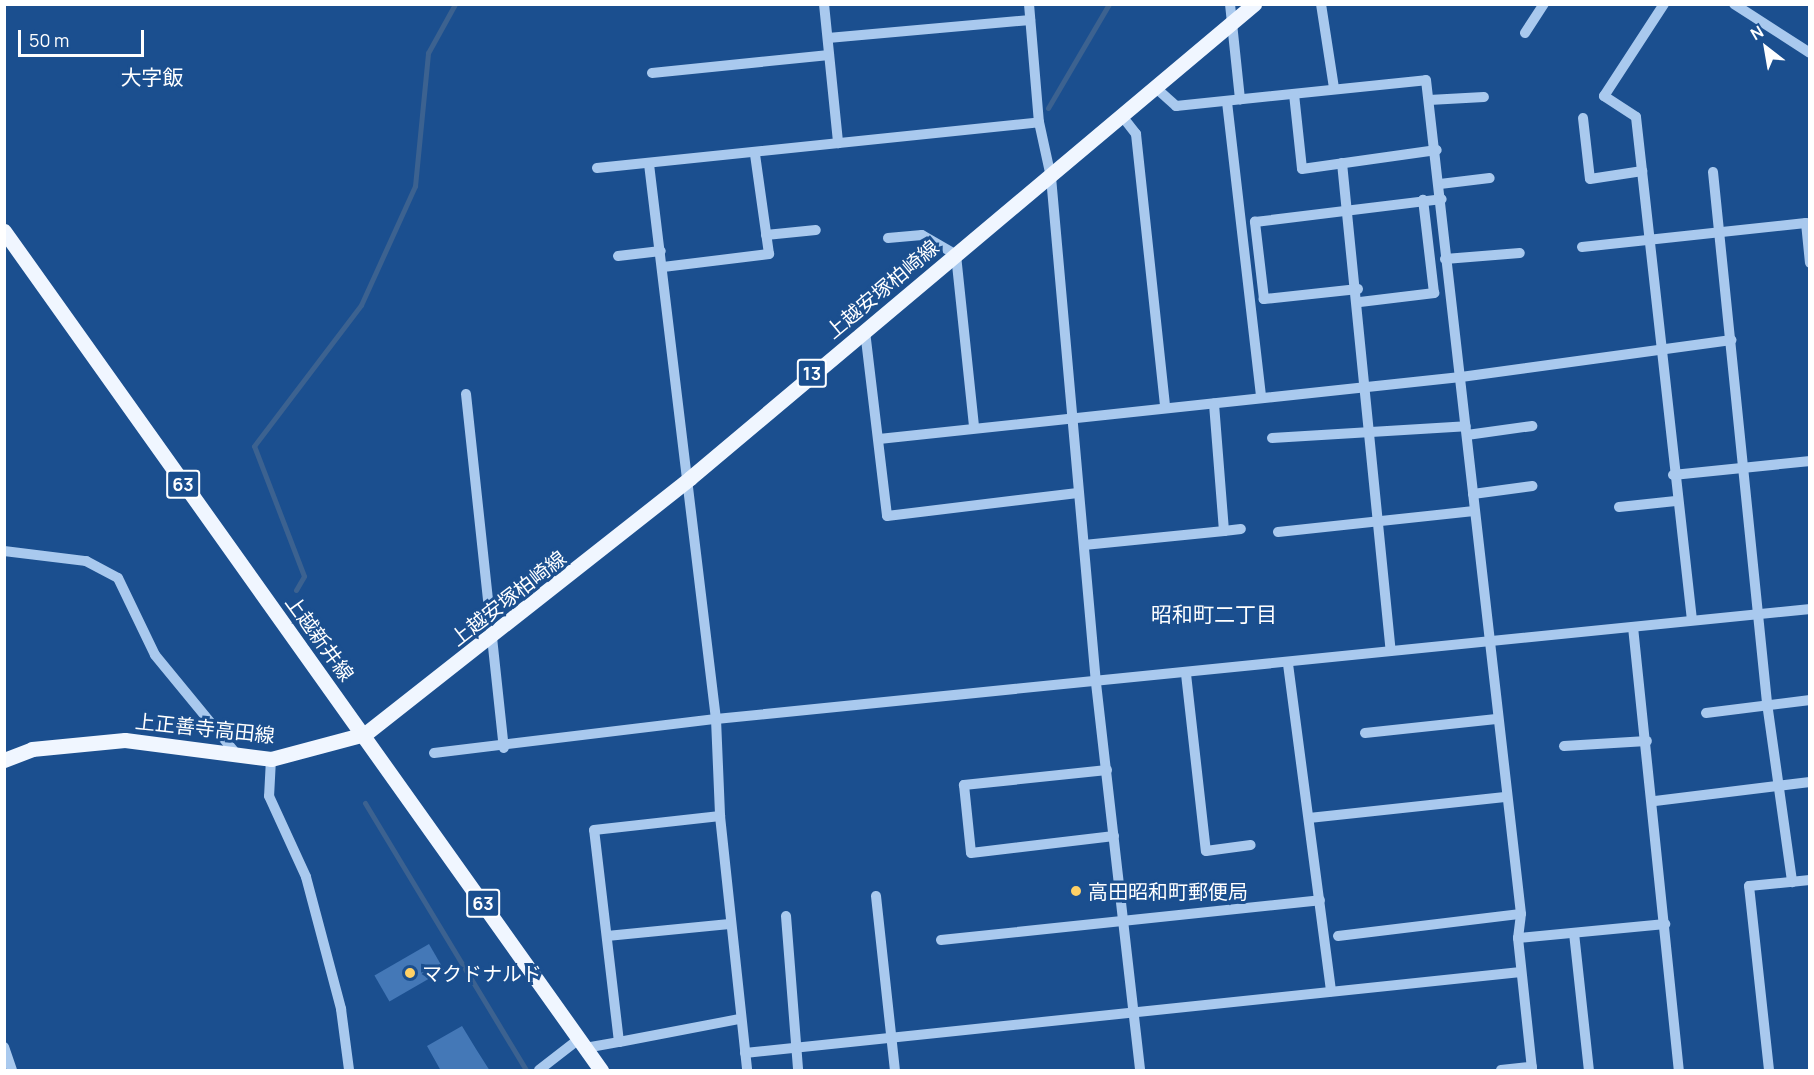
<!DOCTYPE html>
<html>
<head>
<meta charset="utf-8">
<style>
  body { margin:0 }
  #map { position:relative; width:1814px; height:1075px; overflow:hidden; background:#1b4f8f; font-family:Manrope,"Noto Sans JP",sans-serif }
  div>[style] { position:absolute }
  .stream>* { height:5px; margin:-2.5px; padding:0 2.5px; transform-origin:2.5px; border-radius:2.5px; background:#3c6290 }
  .building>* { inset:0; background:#4478b7; transform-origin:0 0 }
  .minor>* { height:10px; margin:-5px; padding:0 5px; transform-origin:5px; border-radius:5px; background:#a9c9ee }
  .major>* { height:15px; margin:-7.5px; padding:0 7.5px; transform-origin:7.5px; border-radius:7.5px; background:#f0f6ff }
  .dots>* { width:16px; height:16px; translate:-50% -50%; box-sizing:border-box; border:3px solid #1b4f8f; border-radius:50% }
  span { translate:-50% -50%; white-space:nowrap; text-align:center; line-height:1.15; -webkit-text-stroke:6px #1b4f8f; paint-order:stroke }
  .shield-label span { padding:2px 4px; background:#1b4f8f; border:2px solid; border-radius:4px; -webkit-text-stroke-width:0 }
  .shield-label { font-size:18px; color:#fff; font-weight:700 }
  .street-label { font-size:20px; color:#fff }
  .poi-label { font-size:20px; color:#fff }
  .left { translate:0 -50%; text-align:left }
  .neighbourhood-label { font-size:21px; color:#fff }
  .frame { position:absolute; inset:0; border:6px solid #fff; pointer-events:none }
  .north { position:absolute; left:1736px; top:18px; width:60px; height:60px; -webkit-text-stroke:4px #1b4f8f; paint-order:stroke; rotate:329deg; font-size:16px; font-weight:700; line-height:24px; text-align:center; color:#fff }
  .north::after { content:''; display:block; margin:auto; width:21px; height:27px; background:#fff; clip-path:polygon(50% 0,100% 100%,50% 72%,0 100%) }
  .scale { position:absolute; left:18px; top:30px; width:126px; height:27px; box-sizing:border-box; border:3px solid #fff; border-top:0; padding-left:8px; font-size:18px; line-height:21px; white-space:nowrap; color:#fff; -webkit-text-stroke:4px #1b4f8f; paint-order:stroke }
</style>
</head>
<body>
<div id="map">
  <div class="stream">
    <i style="left:1048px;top:108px;width:121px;rotate:-59.6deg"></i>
    <i style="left:296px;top:590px;width:16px;rotate:-60deg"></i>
    <i style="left:304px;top:576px;width:139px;rotate:-111deg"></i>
    <i style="left:254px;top:446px;width:177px;rotate:-52.8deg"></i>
    <i style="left:361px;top:305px;width:131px;rotate:-65.6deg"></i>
    <i style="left:415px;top:186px;width:134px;rotate:-84.4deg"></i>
    <i style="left:428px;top:53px;width:56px;rotate:-61.1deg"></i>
    <i style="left:365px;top:803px;width:312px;rotate:58.9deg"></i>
  </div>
  <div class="building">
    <i style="left:429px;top:944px;width:30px;height:63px;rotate:60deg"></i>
    <i style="clip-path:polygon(462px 1026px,476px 1049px,490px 1071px,441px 1071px,427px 1046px)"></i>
  </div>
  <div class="minor">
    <i style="left:824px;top:4px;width:140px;rotate:84.2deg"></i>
    <i style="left:1029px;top:4px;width:118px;rotate:85.2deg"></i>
    <i style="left:1039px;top:122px;width:56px;rotate:77.7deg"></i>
    <i style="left:1051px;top:177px;width:508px;rotate:84.92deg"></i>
    <i style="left:1096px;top:683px;width:389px;rotate:83.5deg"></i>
    <i style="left:1230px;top:4px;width:96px;rotate:84deg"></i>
    <i style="left:1321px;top:4px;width:85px;rotate:81.2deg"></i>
    <i style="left:1664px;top:4px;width:110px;rotate:123.1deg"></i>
    <i style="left:1604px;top:96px;width:38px;rotate:33deg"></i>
    <i style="left:1636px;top:117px;width:506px;rotate:83.65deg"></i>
    <i style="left:1734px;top:4px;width:90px;rotate:32.8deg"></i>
    <i style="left:1525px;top:33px;width:35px;rotate:-57deg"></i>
    <i style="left:828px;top:38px;width:203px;rotate:-5.1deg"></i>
    <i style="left:652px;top:73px;width:178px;rotate:-5.8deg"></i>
    <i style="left:1156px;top:88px;width:27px;rotate:42deg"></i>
    <i style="left:1176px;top:106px;width:251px;rotate:-5.9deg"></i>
    <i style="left:1426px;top:80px;width:839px;rotate:83.5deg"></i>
    <i style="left:1521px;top:914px;width:24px;rotate:97deg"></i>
    <i style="left:1518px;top:938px;width:133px;rotate:83.9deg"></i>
    <i style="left:1294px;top:94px;width:75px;rotate:83.9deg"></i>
    <i style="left:1302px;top:169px;width:136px;rotate:-8deg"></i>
    <i style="left:1429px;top:100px;width:55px;rotate:-3.1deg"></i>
    <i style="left:1227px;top:102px;width:295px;rotate:83.4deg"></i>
    <i style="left:1122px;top:116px;width:23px;rotate:52deg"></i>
    <i style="left:1136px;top:134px;width:274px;rotate:83.9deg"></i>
    <i style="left:1583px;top:118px;width:61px;rotate:83.5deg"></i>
    <i style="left:1590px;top:179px;width:53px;rotate:-8.7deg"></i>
    <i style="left:1342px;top:163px;width:490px;rotate:84.3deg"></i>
    <i style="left:649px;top:164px;width:559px;rotate:83.12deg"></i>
    <i style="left:716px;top:719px;width:97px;rotate:87.6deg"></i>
    <i style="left:720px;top:816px;width:255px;rotate:83.9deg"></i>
    <i style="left:597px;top:168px;width:444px;rotate:-5.9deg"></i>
    <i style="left:1713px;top:172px;width:534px;rotate:84.19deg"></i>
    <i style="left:1767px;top:703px;width:181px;rotate:82deg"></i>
    <i style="left:1440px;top:184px;width:50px;rotate:-6.8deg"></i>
    <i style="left:766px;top:235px;width:50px;rotate:-5.7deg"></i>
    <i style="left:888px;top:238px;width:34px;rotate:-5deg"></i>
    <i style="left:922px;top:235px;width:39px;rotate:30deg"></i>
    <i style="left:956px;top:255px;width:173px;rotate:84deg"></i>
    <i style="left:1582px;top:247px;width:225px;rotate:-6.1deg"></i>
    <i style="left:1806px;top:223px;width:40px;rotate:84.3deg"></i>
    <i style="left:618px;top:256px;width:43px;rotate:-6.6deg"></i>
    <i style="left:1445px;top:259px;width:75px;rotate:-4.6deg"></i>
    <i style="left:663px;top:267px;width:107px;rotate:-7deg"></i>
    <i style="left:769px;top:254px;width:101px;rotate:-98deg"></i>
    <i style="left:1358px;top:289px;width:95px;rotate:173.9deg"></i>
    <i style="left:1264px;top:299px;width:78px;rotate:-96.7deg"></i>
    <i style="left:1255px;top:222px;width:188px;rotate:-7deg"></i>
    <i style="left:1360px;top:302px;width:75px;rotate:-6.9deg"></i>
    <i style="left:1434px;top:293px;width:94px;rotate:-96.7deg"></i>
    <i style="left:865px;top:331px;width:186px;rotate:83.2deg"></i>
    <i style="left:887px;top:516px;width:192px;rotate:-6.9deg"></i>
    <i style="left:466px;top:394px;width:356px;rotate:83.9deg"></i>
    <i style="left:1467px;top:435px;width:66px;rotate:-7.9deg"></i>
    <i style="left:1272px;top:438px;width:194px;rotate:-3.5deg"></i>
    <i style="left:879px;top:439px;width:585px;rotate:-6.08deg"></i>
    <i style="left:1461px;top:377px;width:273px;rotate:-7.8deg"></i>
    <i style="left:1673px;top:475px;width:138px;rotate:-5.8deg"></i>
    <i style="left:1473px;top:494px;width:60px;rotate:-7.7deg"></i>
    <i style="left:1619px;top:507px;width:57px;rotate:-6deg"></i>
    <i style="left:1224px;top:531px;width:17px;rotate:-7deg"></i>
    <i style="left:1278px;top:532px;width:197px;rotate:-6.1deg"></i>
    <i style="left:1084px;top:545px;width:141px;rotate:-5.7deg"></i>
    <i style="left:1224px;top:531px;width:128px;rotate:-94.5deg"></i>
    <i style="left:4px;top:551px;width:83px;rotate:7deg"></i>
    <i style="left:86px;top:561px;width:36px;rotate:28deg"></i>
    <i style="left:118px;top:578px;width:85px;rotate:64.3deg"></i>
    <i style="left:155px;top:655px;width:129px;rotate:50.6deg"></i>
    <i style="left:1633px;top:627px;width:445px;rotate:84.1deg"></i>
    <i style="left:1288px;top:664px;width:330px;rotate:82.5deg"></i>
    <i style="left:1186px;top:674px;width:178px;rotate:83.6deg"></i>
    <i style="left:1206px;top:851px;width:45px;rotate:-7.6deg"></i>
    <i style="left:1706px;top:713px;width:105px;rotate:-7.1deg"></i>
    <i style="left:1365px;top:733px;width:132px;rotate:-6.1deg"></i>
    <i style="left:1564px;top:746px;width:83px;rotate:-3.4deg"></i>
    <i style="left:434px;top:753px;width:284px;rotate:-6.9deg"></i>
    <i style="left:716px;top:719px;width:1100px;rotate:-5.74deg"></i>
    <i style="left:271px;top:759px;width:37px;rotate:93deg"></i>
    <i style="left:269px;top:796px;width:89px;rotate:65.4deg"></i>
    <i style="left:306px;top:877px;width:137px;rotate:75.1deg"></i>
    <i style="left:341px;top:1009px;width:62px;rotate:82.5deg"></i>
    <i style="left:1107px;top:770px;width:144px;rotate:174deg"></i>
    <i style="left:964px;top:785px;width:68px;rotate:84.1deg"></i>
    <i style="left:971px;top:853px;width:144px;rotate:-6.8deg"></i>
    <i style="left:1655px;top:801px;width:156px;rotate:-7deg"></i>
    <i style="left:1309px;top:818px;width:197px;rotate:-6.1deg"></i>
    <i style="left:876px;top:896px;width:175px;rotate:83.8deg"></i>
    <i style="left:786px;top:916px;width:154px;rotate:85.5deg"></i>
    <i style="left:1574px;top:933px;width:138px;rotate:83.8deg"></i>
    <i style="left:607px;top:936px;width:123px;rotate:-5.6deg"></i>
    <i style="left:1338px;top:936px;width:184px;rotate:-6.9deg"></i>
    <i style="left:1518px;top:938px;width:148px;rotate:-5.4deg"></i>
    <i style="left:941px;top:940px;width:381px;rotate:-6deg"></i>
    <i style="left:619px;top:1042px;width:123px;rotate:-10.8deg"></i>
    <i style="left:4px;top:1047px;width:24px;rotate:71deg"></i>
    <i style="left:585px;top:1048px;width:35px;rotate:-10deg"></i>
    <i style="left:619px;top:1042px;width:213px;rotate:-96.7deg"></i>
    <i style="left:594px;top:830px;width:127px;rotate:-6.3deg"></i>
    <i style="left:745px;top:1053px;width:780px;rotate:-5.96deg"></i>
    <i style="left:539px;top:1070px;width:51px;rotate:-37.8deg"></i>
    <i style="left:1501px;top:1070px;width:31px;rotate:-6deg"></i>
    <i style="left:1769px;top:1070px;width:185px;rotate:-96.2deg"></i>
    <i style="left:1749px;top:886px;width:61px;rotate:-5.6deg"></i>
  </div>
  <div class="major">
    <i style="left:4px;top:231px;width:1030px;rotate:54.57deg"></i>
    <i style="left:4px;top:760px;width:30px;rotate:-21deg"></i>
    <i style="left:32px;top:749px;width:93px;rotate:-5.5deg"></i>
    <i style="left:125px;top:740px;width:147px;rotate:7.4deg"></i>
    <i style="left:271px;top:759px;width:97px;rotate:-14.9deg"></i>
    <i style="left:365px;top:734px;width:414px;rotate:-38.2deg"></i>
    <i style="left:690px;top:478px;width:737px;rotate:-40.04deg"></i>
  </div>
  <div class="dots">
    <i style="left:1076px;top:891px;background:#ffd166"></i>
    <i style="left:410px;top:973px;background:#ffd166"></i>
  </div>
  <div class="shield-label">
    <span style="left:812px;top:373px">13</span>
    <span style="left:183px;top:484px">63</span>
    <span style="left:483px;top:903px">63</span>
  </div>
  <div class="street-label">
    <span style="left:882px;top:289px;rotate:-40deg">上越安塚柏崎線</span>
    <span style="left:508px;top:598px;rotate:-38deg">上越安塚柏崎線</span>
    <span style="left:320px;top:638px;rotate:54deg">上越新井線</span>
    <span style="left:205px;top:728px;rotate:6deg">上正善寺高田線</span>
  </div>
  <div class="poi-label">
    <span class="left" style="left:1088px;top:891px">高田昭和町郵便局</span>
    <span class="left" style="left:422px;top:973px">マクドナルド</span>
  </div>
  <div class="neighbourhood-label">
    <span style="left:152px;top:77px">大字飯</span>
    <span style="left:1214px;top:614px">昭和町二丁目</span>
  </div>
  <div class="frame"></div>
  <div class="north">N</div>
  <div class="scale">50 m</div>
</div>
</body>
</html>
